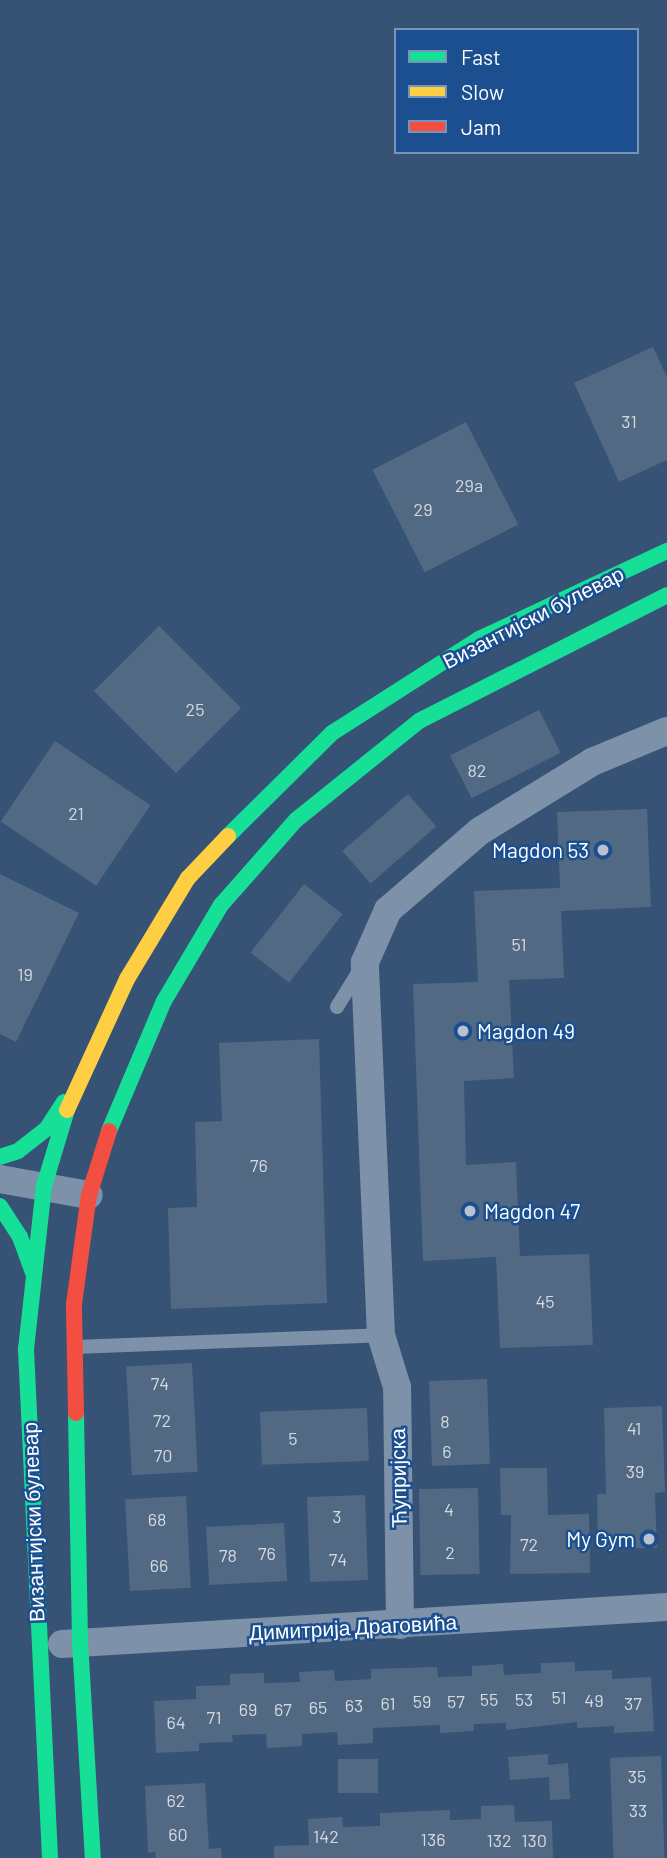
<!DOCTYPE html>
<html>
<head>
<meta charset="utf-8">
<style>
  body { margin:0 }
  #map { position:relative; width:667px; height:1858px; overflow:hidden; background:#365274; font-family:Barlow,sans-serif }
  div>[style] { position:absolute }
  .building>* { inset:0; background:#526984; transform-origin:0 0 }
  .lane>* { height:14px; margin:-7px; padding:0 7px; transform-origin:7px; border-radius:7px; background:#7d92a8 }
  .street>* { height:28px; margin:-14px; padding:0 14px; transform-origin:14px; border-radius:14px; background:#7d92a8 }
  .fast>* { height:16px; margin:-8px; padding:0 8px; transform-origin:8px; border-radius:8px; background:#16e098 }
  .slow>* { height:16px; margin:-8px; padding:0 8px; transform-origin:8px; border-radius:8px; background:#ffcf43 }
  .jam>* { height:16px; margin:-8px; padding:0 8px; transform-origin:8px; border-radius:8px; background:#f24e42 }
  .dots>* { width:19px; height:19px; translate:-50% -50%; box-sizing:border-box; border:4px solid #1b4f8f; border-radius:50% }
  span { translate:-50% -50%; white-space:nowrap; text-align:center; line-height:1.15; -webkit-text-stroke:5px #1b4f8f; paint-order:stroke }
  .number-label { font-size:18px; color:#d4dae0 }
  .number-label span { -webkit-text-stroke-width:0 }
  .street-label { font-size:21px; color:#fff }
  .poi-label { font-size:21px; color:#fff }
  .right { translate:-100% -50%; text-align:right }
  .left { translate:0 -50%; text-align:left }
  .legend { position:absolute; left:394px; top:28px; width:245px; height:126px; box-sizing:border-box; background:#1b4f8f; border:2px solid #7695bc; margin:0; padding:9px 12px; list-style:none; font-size:21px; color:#fff }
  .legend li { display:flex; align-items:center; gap:14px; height:35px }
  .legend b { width:35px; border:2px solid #7695bc }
</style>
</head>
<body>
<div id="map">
  <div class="building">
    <i style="clip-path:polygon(653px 347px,667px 377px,667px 460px,619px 482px,574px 383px)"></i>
    <i style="left:466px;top:422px;width:115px;height:105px;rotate:63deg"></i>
    <i style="left:159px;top:626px;width:116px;height:92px;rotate:45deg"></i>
    <i style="left:539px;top:710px;width:48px;height:100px;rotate:63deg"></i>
    <i style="left:55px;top:741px;width:115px;height:97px;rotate:34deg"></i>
    <i style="left:408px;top:794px;width:43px;height:87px;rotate:49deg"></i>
    <i style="clip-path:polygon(647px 809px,651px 907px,561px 911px,564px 978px,509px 980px,514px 1078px,464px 1081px,466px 1165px,516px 1162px,520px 1256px,589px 1254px,593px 1345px,500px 1348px,496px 1257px,423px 1261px,413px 984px,478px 982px,474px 891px,560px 888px,557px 812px)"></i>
    <i style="clip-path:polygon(0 874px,79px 913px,16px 1042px,0 1034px)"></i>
    <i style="left:304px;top:884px;width:49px;height:87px;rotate:38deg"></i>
    <i style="clip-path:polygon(319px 1039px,327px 1303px,171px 1309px,168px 1208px,197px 1207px,195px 1122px,222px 1121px,219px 1043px)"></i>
    <i style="left:192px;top:1363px;width:109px;height:66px;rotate:87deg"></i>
    <i style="left:487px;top:1379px;width:85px;height:58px;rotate:88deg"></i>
    <i style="clip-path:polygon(662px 1406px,665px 1492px,655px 1493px,657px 1548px,598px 1549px,597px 1494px,606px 1494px,604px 1408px)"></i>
    <i style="left:367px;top:1408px;width:53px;height:107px;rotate:88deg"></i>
    <i style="clip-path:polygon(500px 1468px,547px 1468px,548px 1515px,589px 1514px,590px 1573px,510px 1574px,511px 1515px,501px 1515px)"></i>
    <i style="left:478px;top:1488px;width:86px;height:59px;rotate:89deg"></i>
    <i style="left:365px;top:1495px;width:85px;height:58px;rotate:88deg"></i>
    <i style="left:186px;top:1496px;width:92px;height:61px;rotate:87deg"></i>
    <i style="left:284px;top:1523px;width:58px;height:78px;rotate:87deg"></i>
    <i style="clip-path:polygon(575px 1662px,575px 1671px,612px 1670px,612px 1679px,651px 1677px,654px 1731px,614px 1733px,614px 1726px,577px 1728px,577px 1722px,506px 1730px,506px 1723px,474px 1724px,474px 1731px,440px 1733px,440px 1725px,373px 1728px,373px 1743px,338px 1745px,337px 1732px,302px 1734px,302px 1746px,267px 1748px,266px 1734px,232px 1735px,233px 1742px,199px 1743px,199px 1751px,156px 1753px,154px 1701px,196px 1699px,196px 1686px,230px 1685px,230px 1674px,264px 1673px,264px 1683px,300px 1682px,299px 1672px,334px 1670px,335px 1681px,371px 1679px,371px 1669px,437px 1667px,438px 1677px,472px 1676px,472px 1666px,503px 1664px,504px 1675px,541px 1673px,541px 1663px)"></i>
    <i style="clip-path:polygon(548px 1754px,548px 1765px,568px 1763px,570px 1799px,550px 1800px,549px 1777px,510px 1780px,508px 1757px)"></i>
    <i style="left:661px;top:1756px;width:102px;height:51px;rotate:88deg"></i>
    <i style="left:378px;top:1759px;width:34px;height:40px;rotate:90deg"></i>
    <i style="clip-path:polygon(205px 1783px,209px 1849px,221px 1848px,222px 1858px,156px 1858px,155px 1852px,148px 1853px,145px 1786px)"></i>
    <i style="clip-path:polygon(514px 1805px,515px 1822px,552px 1821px,553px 1858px,274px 1858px,274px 1846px,309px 1845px,308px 1819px,342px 1817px,343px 1827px,380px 1826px,380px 1813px,450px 1810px,450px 1820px,481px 1819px,481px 1806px)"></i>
  </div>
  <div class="lane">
    <i style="left:337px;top:1007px;width:48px;rotate:-58.6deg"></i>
    <i style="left:75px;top:1347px;width:306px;rotate:-2.2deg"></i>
  </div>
  <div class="street">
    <i style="left:0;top:1179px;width:90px;rotate:10.2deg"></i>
    <i style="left:400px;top:1625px;width:238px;rotate:-90.7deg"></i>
    <i style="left:397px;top:1387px;width:54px;rotate:-107.1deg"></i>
    <i style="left:381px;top:1335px;width:373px;rotate:-92.5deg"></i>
    <i style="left:365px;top:962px;width:57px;rotate:-66.1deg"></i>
    <i style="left:388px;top:910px;width:121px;rotate:-40.7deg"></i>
    <i style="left:480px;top:831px;width:132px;rotate:-31.6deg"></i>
    <i style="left:592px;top:762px;width:81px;rotate:-22.5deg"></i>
    <i style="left:62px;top:1644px;width:606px;rotate:-3.5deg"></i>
  </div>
  <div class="fast">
    <i style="left:228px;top:836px;width:146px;rotate:-44.7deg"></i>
    <i style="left:332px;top:733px;width:174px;rotate:-32.6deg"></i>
    <i style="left:479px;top:639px;width:208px;rotate:-25.1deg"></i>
    <i style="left:109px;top:1131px;width:141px;rotate:-67.1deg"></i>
    <i style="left:164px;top:1001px;width:112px;rotate:-59.3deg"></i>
    <i style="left:221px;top:905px;width:113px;rotate:-48.6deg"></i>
    <i style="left:296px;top:820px;width:158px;rotate:-38.8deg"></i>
    <i style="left:419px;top:721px;width:278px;rotate:-26.9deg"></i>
    <i style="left:0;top:1157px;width:19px;rotate:-18deg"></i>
    <i style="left:18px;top:1151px;width:37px;rotate:-38deg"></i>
    <i style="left:47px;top:1128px;width:31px;rotate:-57deg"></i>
    <i style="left:0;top:1206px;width:37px;rotate:57deg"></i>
    <i style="left:20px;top:1237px;width:37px;rotate:70deg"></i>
    <i style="left:76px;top:1413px;width:229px;rotate:89deg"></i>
    <i style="left:80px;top:1642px;width:216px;rotate:86.6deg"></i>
    <i style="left:50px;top:1858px;width:510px;rotate:-92.7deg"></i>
    <i style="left:26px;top:1349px;width:164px;rotate:-83.7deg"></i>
    <i style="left:44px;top:1186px;width:79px;rotate:-73.2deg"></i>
  </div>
  <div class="slow">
    <i style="left:67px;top:1110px;width:144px;rotate:-65.4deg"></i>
    <i style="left:127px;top:979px;width:118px;rotate:-58.9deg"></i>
    <i style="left:188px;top:878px;width:58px;rotate:-46.4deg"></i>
  </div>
  <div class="jam">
    <i style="left:76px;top:1413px;width:109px;rotate:-91.1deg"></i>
    <i style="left:74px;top:1304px;width:110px;rotate:-82.2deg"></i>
    <i style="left:89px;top:1195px;width:67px;rotate:-72.6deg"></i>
  </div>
  <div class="dots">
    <i style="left:603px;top:850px;background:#b9c2ce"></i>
    <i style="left:463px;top:1031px;background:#b9c2ce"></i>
    <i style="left:470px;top:1211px;background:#b9c2ce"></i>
    <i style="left:649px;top:1539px;background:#b9c2ce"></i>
  </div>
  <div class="number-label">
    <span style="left:629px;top:421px">31</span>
    <span style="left:469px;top:485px">29a</span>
    <span style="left:423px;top:509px">29</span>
    <span style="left:195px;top:709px">25</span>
    <span style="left:477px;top:770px">82</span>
    <span style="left:76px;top:813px">21</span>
    <span style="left:519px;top:944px">51</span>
    <span style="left:25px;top:974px">19</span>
    <span style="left:259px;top:1165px">76</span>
    <span style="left:545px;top:1301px">45</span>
    <span style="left:160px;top:1383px">74</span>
    <span style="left:162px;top:1420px">72</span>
    <span style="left:445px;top:1421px">8</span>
    <span style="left:634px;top:1428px">41</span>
    <span style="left:293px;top:1438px">5</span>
    <span style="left:447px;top:1451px">6</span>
    <span style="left:163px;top:1455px">70</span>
    <span style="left:635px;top:1471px">39</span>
    <span style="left:449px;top:1509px">4</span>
    <span style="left:337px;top:1516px">3</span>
    <span style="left:157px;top:1519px">68</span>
    <span style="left:529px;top:1544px">72</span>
    <span style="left:450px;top:1552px">2</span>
    <span style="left:267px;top:1553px">76</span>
    <span style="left:228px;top:1555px">78</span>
    <span style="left:338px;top:1559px">74</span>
    <span style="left:159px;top:1565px">66</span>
    <span style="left:559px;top:1697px">51</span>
    <span style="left:489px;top:1699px">55</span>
    <span style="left:524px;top:1699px">53</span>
    <span style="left:594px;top:1700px">49</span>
    <span style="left:422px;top:1701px">59</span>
    <span style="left:456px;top:1701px">57</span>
    <span style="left:388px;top:1703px">61</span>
    <span style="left:633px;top:1703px">37</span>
    <span style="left:354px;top:1705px">63</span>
    <span style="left:318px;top:1707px">65</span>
    <span style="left:248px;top:1709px">69</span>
    <span style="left:283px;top:1709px">67</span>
    <span style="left:214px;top:1717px">71</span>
    <span style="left:176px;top:1722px">64</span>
    <span style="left:637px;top:1776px">35</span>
    <span style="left:176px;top:1800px">62</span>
    <span style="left:638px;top:1810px">33</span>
    <span style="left:178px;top:1834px">60</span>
    <span style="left:326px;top:1836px">142</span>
    <span style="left:433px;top:1839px">136</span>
    <span style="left:499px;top:1840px">132</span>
    <span style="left:534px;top:1840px">130</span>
  </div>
  <div class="street-label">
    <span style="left:533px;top:617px;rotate:-27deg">Византијски булевар</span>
    <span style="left:398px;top:1478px;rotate:-91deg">Ћупријска</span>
    <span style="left:33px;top:1522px;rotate:-92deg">Византијски булевар</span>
    <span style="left:353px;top:1627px;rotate:-3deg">Димитрија Драговића</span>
  </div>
  <div class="poi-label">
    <span class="right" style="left:589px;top:850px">Magdon 53</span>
    <span class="left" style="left:477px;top:1031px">Magdon 49</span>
    <span class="left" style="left:484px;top:1211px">Magdon 47</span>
    <span class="right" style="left:635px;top:1539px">My Gym</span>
  </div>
  <ul class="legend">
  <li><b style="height:9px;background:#16e098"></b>Fast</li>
  <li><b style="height:9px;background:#ffcf43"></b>Slow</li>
  <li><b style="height:9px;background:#f24e42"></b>Jam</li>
  </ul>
</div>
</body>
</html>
